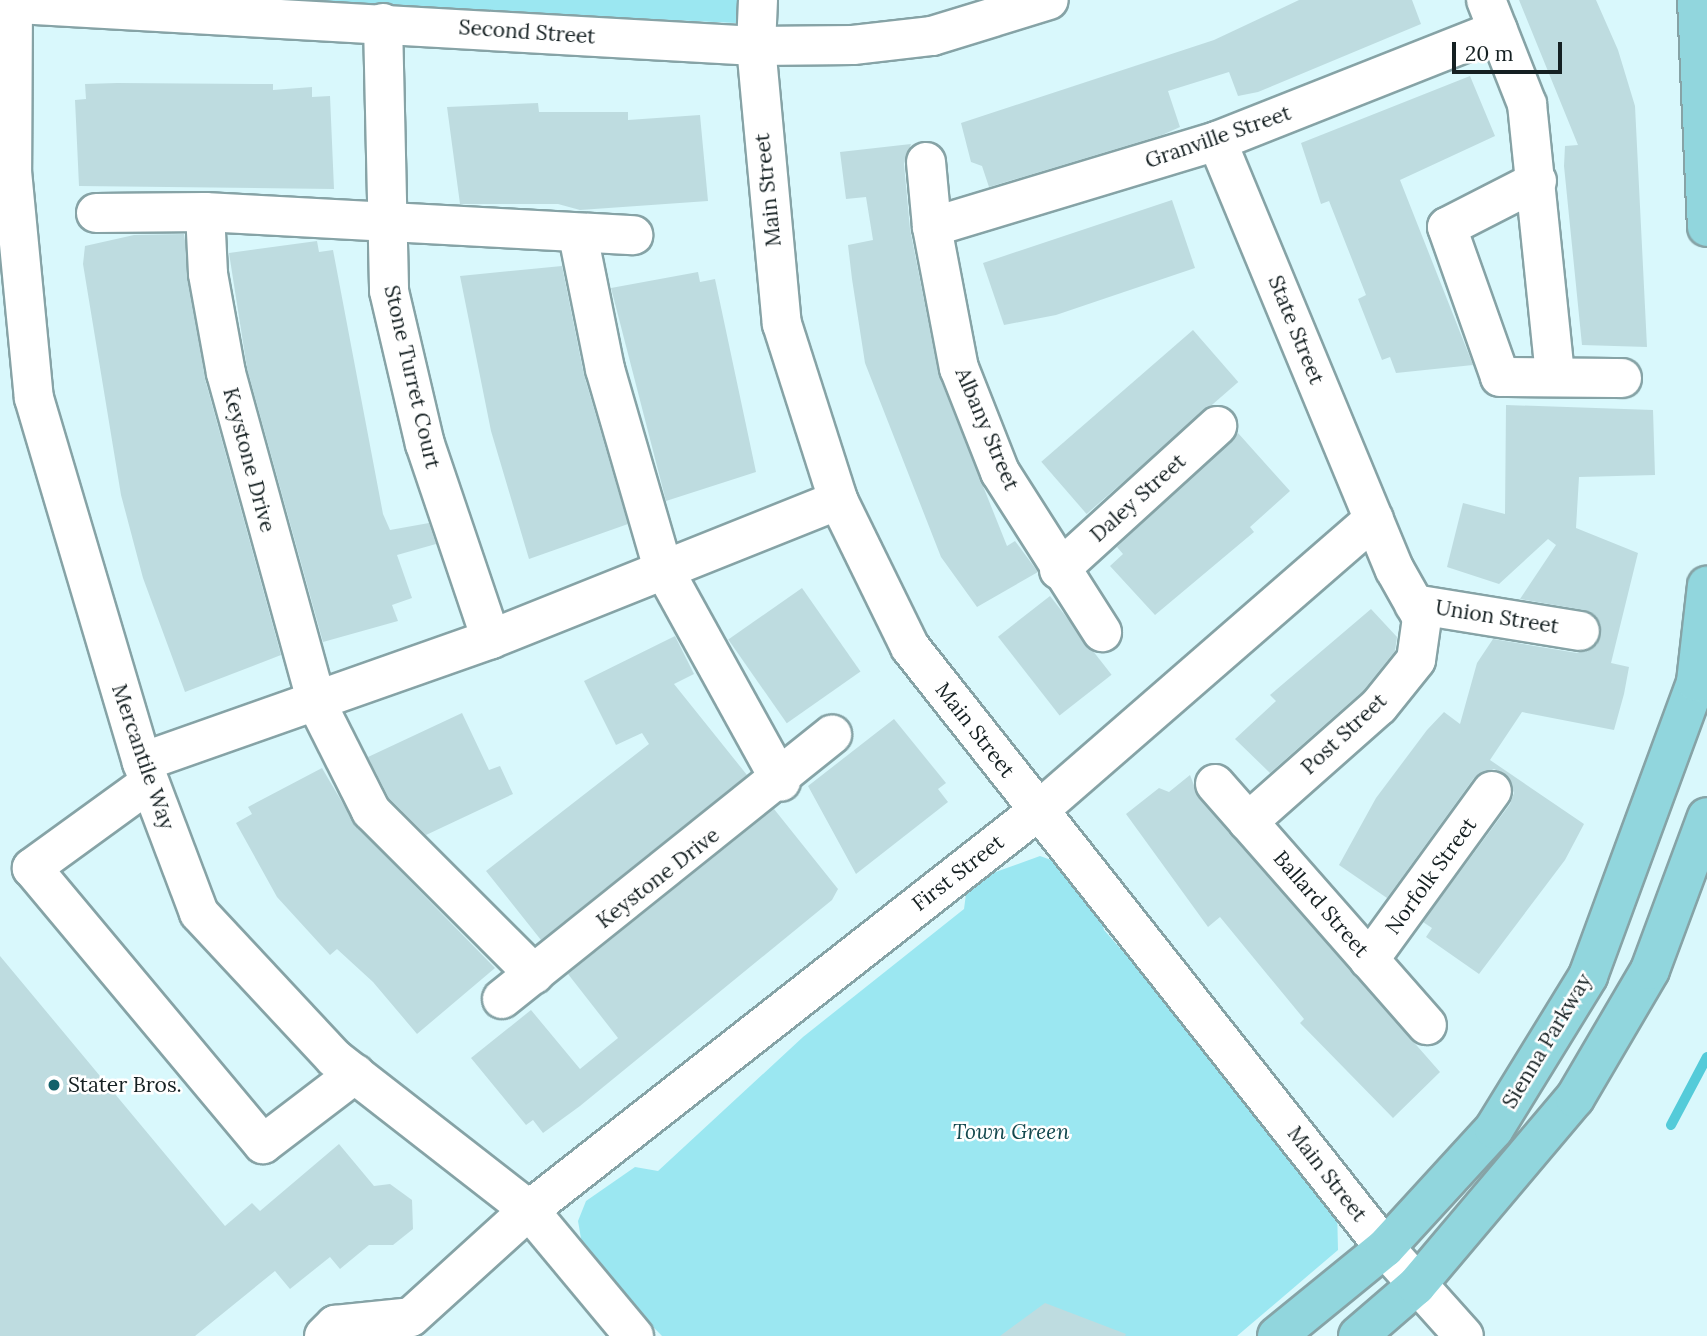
<!DOCTYPE html>
<html>
<head>
<meta charset="utf-8">
<style>
  body { margin:0 }
  #map { position:relative; width:1707px; height:1336px; overflow:hidden; background:#d9f8fc; font-family:Lora,serif }
  div>[style] { position:absolute }
  .green>* { inset:0; background:#9be7f1 }
  .stream>* { height:10px; margin:-5px; padding:0 5px; transform-origin:5px; border-radius:5px; background:#54cbd9 }
  .building>* { inset:0; background:#bedce0; transform-origin:0 0 }
  .roads { filter:drop-shadow(2px 0 #86a3a6) drop-shadow(-2px 0 #86a3a6) drop-shadow(0 2px #86a3a6) drop-shadow(0 -2px #86a3a6) }
  .minor>* { height:38px; margin:-19px; padding:0 19px; transform-origin:19px; border-radius:19px; background:#fff }
  .major>* { height:38px; margin:-19px; padding:0 19px; transform-origin:19px; border-radius:19px; background:#91d6dd }
  .dots>* { width:19px; height:19px; translate:-50% -50%; box-sizing:border-box; border:4px solid #fff; border-radius:50% }
  span { translate:-50% -50%; white-space:nowrap; text-align:center; line-height:1.15; -webkit-text-stroke:5px #fff; paint-order:stroke }
  .street-label { font-size:21px; color:#152022 }
  .poi-label { font-size:21px; color:#152022 }
  .left { translate:0 -50%; text-align:left }
  .park-label { font-size:21px; color:#14494f; font-style:italic }
  .scale { position:absolute; left:1452px; top:42px; width:110px; height:32px; box-sizing:border-box; border:4px solid #152022; border-top:0; padding-left:9px; font-size:21px; line-height:24px; white-space:nowrap; color:#152022; -webkit-text-stroke:5px #fff; paint-order:stroke }
</style>
</head>
<body>
<div id="map">
  <div class="green">
    <i style="clip-path:polygon(240px 0,738px 0,736px 23px)"></i>
    <i style="clip-path:polygon(1040px 856px,1062px 864px,1098px 905px,1104px 930px,1305px 1159px,1337px 1208px,1338px 1250px,1237px 1336px,662px 1336px,584px 1256px,578px 1221px,586px 1201px,635px 1167px,658px 1171px,803px 1037px,964px 909px,966px 894px,990px 874px)"></i>
  </div>
  <div class="stream">
    <i style="left:1671px;top:1125px;width:77px;rotate:-62.1deg"></i>
  </div>
  <div class="building">
    <i style="clip-path:polygon(1299px 0,1412px 0,1421px 24px,1258px 92px,1238px 96px,1229px 72px,1168px 91px,1180px 127px,1162px 135px,989px 187px,982px 166px,971px 162px,961px 123px,1214px 40px)"></i>
    <i style="clip-path:polygon(1519px 0,1596px 0,1618px 50px,1635px 106px,1647px 347px,1582px 345px,1564px 166px,1565px 146px,1578px 145px)"></i>
    <i style="clip-path:polygon(1470px 76px,1495px 136px,1400px 180px,1473px 365px,1396px 373px,1390px 357px,1382px 360px,1358px 299px,1366px 295px,1329px 201px,1321px 204px,1301px 143px)"></i>
    <i style="clip-path:polygon(117px 83px,273px 84px,273px 90px,312px 87px,312px 97px,330px 96px,334px 189px,79px 186px,75px 100px,86px 99px,85px 84px)"></i>
    <i style="clip-path:polygon(538px 103px,539px 112px,628px 112px,628px 120px,700px 115px,708px 201px,580px 210px,558px 204px,460px 204px,447px 107px)"></i>
    <i style="clip-path:polygon(911px 144px,904px 164px,910px 229px,939px 376px,1007px 546px,1015px 541px,1038px 572px,977px 607px,941px 557px,865px 363px,852px 279px,848px 245px,873px 240px,866px 197px,846px 199px,840px 152px)"></i>
    <i style="clip-path:polygon(1172px 200px,1195px 268px,1056px 315px,1004px 325px,983px 263px)"></i>
    <i style="clip-path:polygon(184px 234px,205px 379px,281px 655px,185px 692px,143px 578px,121px 495px,83px 264px,85px 246px,134px 235px)"></i>
    <i style="clip-path:polygon(317px 241px,319px 252px,333px 250px,383px 514px,390px 530px,429px 523px,436px 544px,397px 555px,412px 598px,392px 605px,398px 621px,323px 642px,247px 368px,229px 253px)"></i>
    <i style="clip-path:polygon(562px 266px,584px 375px,628px 524px,529px 559px,491px 431px,460px 276px)"></i>
    <i style="clip-path:polygon(698px 272px,700px 282px,715px 279px,756px 472px,666px 501px,611px 288px)"></i>
    <i style="left:1193px;top:330px;width:69px;height:201px;rotate:49deg"></i>
    <i style="clip-path:polygon(1506px 405px,1653px 410px,1655px 475px,1579px 477px,1576px 528px,1638px 553px,1611px 663px,1629px 667px,1624px 694px,1614px 730px,1522px 712px,1490px 760px,1584px 824px,1565px 860px,1479px 974px,1426px 937px,1432px 928px,1423px 922px,1510px 804px,1514px 793px,1505px 774px,1494px 769px,1474px 778px,1387px 898px,1339px 865px,1376px 798px,1427px 730px,1444px 712px,1460px 724px,1477px 663px,1493px 639px,1577px 653px,1596px 645px,1601px 635px,1600px 623px,1584px 610px,1520px 599px,1556px 545px,1548px 539px,1499px 584px,1447px 567px,1463px 503px,1505px 514px)"></i>
    <i style="clip-path:polygon(1238px 433px,1290px 491px,1250px 527px,1254px 532px,1155px 615px,1110px 566px,1123px 554px,1117px 547px)"></i>
    <i style="left:802px;top:588px;width:102px;height:90px;rotate:55deg"></i>
    <i style="left:1050px;top:596px;width:100px;height:66px;rotate:52deg"></i>
    <i style="clip-path:polygon(1371px 609px,1397px 637px,1395px 651px,1363px 691px,1270px 773px,1235px 739px,1276px 701px,1270px 695px)"></i>
    <i style="clip-path:polygon(675px 636px,694px 674px,674px 684px,747px 775px,541px 940px,486px 871px,649px 744px,642px 733px,616px 745px,584px 681px)"></i>
    <i style="clip-path:polygon(462px 713px,489px 770px,500px 766px,513px 794px,426px 835px,389px 798px,368px 757px)"></i>
    <i style="clip-path:polygon(894px 719px,946px 783px,938px 789px,948px 802px,856px 874px,808px 786px)"></i>
    <i style="clip-path:polygon(322px 768px,356px 826px,495px 968px,417px 1034px,373px 982px,337px 949px,330px 955px,277px 897px,236px 823px,252px 814px,248px 807px)"></i>
    <i style="clip-path:polygon(1190px 775px,1199px 798px,1440px 1072px,1393px 1118px,1300px 1023px,1304px 1019px,1220px 917px,1208px 927px,1126px 814px,1159px 788px,1169px 792px)"></i>
    <i style="clip-path:polygon(774px 809px,838px 889px,832px 900px,580px 1106px,543px 1133px,533px 1120px,526px 1125px,471px 1058px,531px 1010px,580px 1069px,618px 1038px,568px 974px)"></i>
    <i style="clip-path:polygon(0 956px,225px 1226px,252px 1203px,260px 1211px,339px 1144px,374px 1186px,390px 1184px,412px 1200px,413px 1229px,393px 1245px,369px 1245px,340px 1269px,330px 1257px,290px 1289px,275px 1271px,195px 1336px,0 1336px)"></i>
    <i style="clip-path:polygon(1045px 1303px,1126px 1334px,1125px 1336px,1000px 1336px)"></i>
  </div>
  <div class="roads">
    <div class="minor">
      <i style="left:13px;top:0;width:171px;rotate:90.3deg"></i>
      <i style="left:12px;top:171px;width:228px;rotate:84.5deg"></i>
      <i style="left:34px;top:398px;width:380px;rotate:73.5deg"></i>
      <i style="left:142px;top:762px;width:161px;rotate:69.3deg"></i>
      <i style="left:199px;top:913px;width:198px;rotate:47deg"></i>
      <i style="left:334px;top:1058px;width:247px;rotate:37.9deg"></i>
      <i style="left:529px;top:1210px;width:164px;rotate:50.2deg"></i>
      <i style="left:758px;top:0;width:46px;rotate:92.5deg"></i>
      <i style="left:756px;top:46px;width:279px;rotate:84.7deg"></i>
      <i style="left:782px;top:324px;width:185px;rotate:72.3deg"></i>
      <i style="left:838px;top:500px;width:164px;rotate:63.9deg"></i>
      <i style="left:910px;top:647px;width:766px;rotate:51.68deg"></i>
      <i style="left:1385px;top:1248px;width:118px;rotate:48.1deg"></i>
      <i style="left:1486px;top:0;width:112px;rotate:68.5deg"></i>
      <i style="left:1527px;top:104px;width:273px;rotate:84.1deg"></i>
      <i style="left:0;top:3px;width:757px;rotate:3.26deg"></i>
      <i style="left:756px;top:46px;width:97px;rotate:-0.6deg"></i>
      <i style="left:853px;top:45px;width:80px;rotate:-6.5deg"></i>
      <i style="left:932px;top:36px;width:122px;rotate:-17.1deg"></i>
      <i style="left:383px;top:23px;width:268px;rotate:88.7deg"></i>
      <i style="left:389px;top:291px;width:157px;rotate:76.8deg"></i>
      <i style="left:425px;top:444px;width:206px;rotate:71.3deg"></i>
      <i style="left:1217px;top:141px;width:464px;rotate:67.5deg"></i>
      <i style="left:1395px;top:570px;width:55px;rotate:60.6deg"></i>
      <i style="left:1422px;top:618px;width:42px;rotate:98.1deg"></i>
      <i style="left:1416px;top:660px;width:59px;rotate:128.8deg"></i>
      <i style="left:1379px;top:706px;width:175px;rotate:138.5deg"></i>
      <i style="left:926px;top:162px;width:65px;rotate:84.7deg"></i>
      <i style="left:932px;top:227px;width:144px;rotate:79.2deg"></i>
      <i style="left:959px;top:368px;width:112px;rotate:68.5deg"></i>
      <i style="left:1000px;top:472px;width:190px;rotate:57.5deg"></i>
      <i style="left:1537px;top:181px;width:101px;rotate:152.9deg"></i>
      <i style="left:1447px;top:227px;width:159px;rotate:70.5deg"></i>
      <i style="left:1500px;top:377px;width:122px;rotate:0.5deg"></i>
      <i style="left:205px;top:212px;width:62px;rotate:87.2deg"></i>
      <i style="left:208px;top:274px;width:101px;rotate:79.7deg"></i>
      <i style="left:226px;top:373px;width:343px;rotate:74.6deg"></i>
      <i style="left:317px;top:704px;width:120px;rotate:63.2deg"></i>
      <i style="left:371px;top:811px;width:231px;rotate:45deg"></i>
      <i style="left:96px;top:213px;width:109px;rotate:-0.5deg"></i>
      <i style="left:205px;top:212px;width:429px;rotate:3.1deg"></i>
      <i style="left:932px;top:227px;width:298px;rotate:-16.8deg"></i>
      <i style="left:1217px;top:141px;width:302px;rotate:-21.6deg"></i>
      <i style="left:578px;top:235px;width:137px;rotate:78.6deg"></i>
      <i style="left:605px;top:369px;width:207px;rotate:73.8deg"></i>
      <i style="left:663px;top:568px;width:244px;rotate:61.1deg"></i>
      <i style="left:1059px;top:570px;width:214px;rotate:-42.3deg"></i>
      <i style="left:1414px;top:604px;width:168px;rotate:9.2deg"></i>
      <i style="left:142px;top:762px;width:370px;rotate:-19.4deg"></i>
      <i style="left:491px;top:639px;width:374px;rotate:-21.8deg"></i>
      <i style="left:149px;top:783px;width:145px;rotate:144deg"></i>
      <i style="left:32px;top:868px;width:360px;rotate:50.1deg"></i>
      <i style="left:263px;top:1144px;width:116px;rotate:-37.3deg"></i>
      <i style="left:1215px;top:784px;width:321px;rotate:48.7deg"></i>
      <i style="left:1369px;top:960px;width:209px;rotate:-54deg"></i>
      <i style="left:502px;top:999px;width:423px;rotate:-38.7deg"></i>
      <i style="left:324px;top:1336px;width:16px;rotate:-45deg"></i>
      <i style="left:335px;top:1325px;width:76px;rotate:-6deg"></i>
      <i style="left:411px;top:1317px;width:159px;rotate:-42.2deg"></i>
      <i style="left:529px;top:1210px;width:647px;rotate:-38.09deg"></i>
      <i style="left:1038px;top:811px;width:445px;rotate:-41deg"></i>
    </div>
    <div class="major">
      <i style="left:1697px;top:0;width:227px;rotate:87.5deg"></i>
      <i style="left:1277px;top:1336px;width:139px;rotate:-39.2deg"></i>
      <i style="left:1385px;top:1248px;width:161px;rotate:-47.5deg"></i>
      <i style="left:1494px;top:1129px;width:180px;rotate:-58.4deg"></i>
      <i style="left:1588px;top:976px;width:313px;rotate:-69.8deg"></i>
      <i style="left:1696px;top:682px;width:97px;rotate:-83.5deg"></i>
      <i style="left:1358px;top:1336px;width:77px;rotate:-40.8deg"></i>
      <i style="left:1416px;top:1286px;width:246px;rotate:-49.8deg"></i>
      <i style="left:1575px;top:1098px;width:148px;rotate:-59.6deg"></i>
      <i style="left:1650px;top:970px;width:163px;rotate:-69.6deg"></i>
    </div>
  </div>
  <div class="dots">
    <i style="left:54px;top:1085px;background:#12616a"></i>
  </div>
  <div class="street-label">
    <span style="left:527px;top:32px;rotate:4deg">Second Street</span>
    <span style="left:1218px;top:137px;rotate:-19deg">Granville Street</span>
    <span style="left:768px;top:190px;rotate:-96deg">Main Street</span>
    <span style="left:1296px;top:330px;rotate:68deg">State Street</span>
    <span style="left:412px;top:377px;rotate:77deg">Stone Turret Court</span>
    <span style="left:987px;top:429px;rotate:67deg">Albany Street</span>
    <span style="left:249px;top:460px;rotate:75deg">Keystone Drive</span>
    <span style="left:1138px;top:498px;rotate:-42deg">Daley Street</span>
    <span style="left:1497px;top:617px;rotate:9deg">Union Street</span>
    <span style="left:975px;top:730px;rotate:52deg">Main Street</span>
    <span style="left:1344px;top:734px;rotate:-43deg">Post Street</span>
    <span style="left:143px;top:757px;rotate:71deg">Mercantile Way</span>
    <span style="left:958px;top:873px;rotate:-38deg">First Street</span>
    <span style="left:1431px;top:876px;rotate:-54deg">Norfolk Street</span>
    <span style="left:658px;top:878px;rotate:-38deg">Keystone Drive</span>
    <span style="left:1321px;top:904px;rotate:49deg">Ballard Street</span>
    <span style="left:1547px;top:1041px;rotate:-59deg">Sienna Parkway</span>
    <span style="left:1327px;top:1174px;rotate:52deg">Main Street</span>
  </div>
  <div class="poi-label">
    <span class="left" style="left:68px;top:1085px">Stater Bros.</span>
  </div>
  <div class="park-label">
    <span style="left:1011px;top:1132px">Town Green</span>
  </div>
  <div class="scale">20 m</div>
</div>
</body>
</html>
